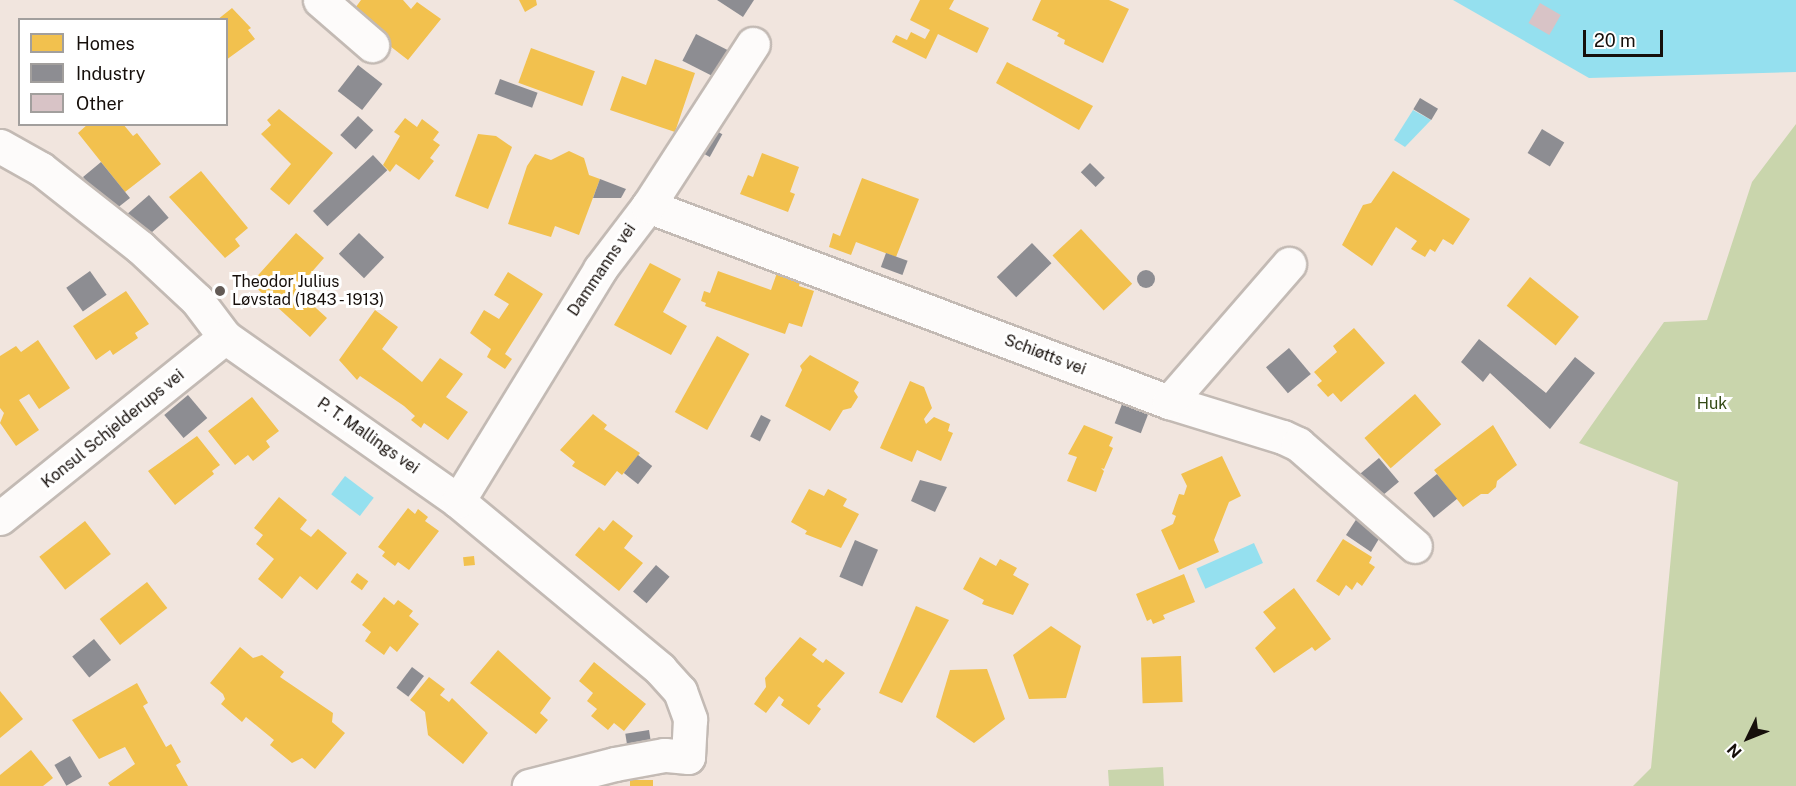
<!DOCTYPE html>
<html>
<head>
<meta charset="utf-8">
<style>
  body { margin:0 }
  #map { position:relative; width:1796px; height:786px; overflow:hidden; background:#f1e5de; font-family:"Public Sans",sans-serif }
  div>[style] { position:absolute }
  .green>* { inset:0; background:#c9d5ac }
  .water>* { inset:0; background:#95e0ef; transform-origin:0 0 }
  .homes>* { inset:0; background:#f2c14e; transform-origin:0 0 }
  .industry>* { inset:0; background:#8d8d92; transform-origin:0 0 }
  .round { border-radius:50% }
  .building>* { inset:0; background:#d8c3c6; transform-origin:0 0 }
  .roads { filter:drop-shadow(2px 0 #c3bab4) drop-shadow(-2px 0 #c3bab4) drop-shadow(0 2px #c3bab4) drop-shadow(0 -2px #c3bab4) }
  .minor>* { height:33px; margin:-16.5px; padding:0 16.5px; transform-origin:16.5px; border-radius:16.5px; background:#fdfbfa }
  .dots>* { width:16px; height:16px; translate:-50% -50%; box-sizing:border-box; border:3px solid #fff; border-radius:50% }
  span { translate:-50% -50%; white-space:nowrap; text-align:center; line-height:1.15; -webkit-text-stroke:6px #fff; paint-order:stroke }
  .street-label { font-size:16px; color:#160f0b }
  .poi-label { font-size:16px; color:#160f0b }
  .left { translate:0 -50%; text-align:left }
  .park-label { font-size:16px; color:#344a15 }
  .legend { position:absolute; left:18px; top:18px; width:210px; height:108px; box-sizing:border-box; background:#fff; border:2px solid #a29f9d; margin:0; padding:8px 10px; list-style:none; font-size:18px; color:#160f0b }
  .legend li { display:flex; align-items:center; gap:12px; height:30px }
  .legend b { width:30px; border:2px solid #a29f9d }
  .north { position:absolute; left:1718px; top:708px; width:60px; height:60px; -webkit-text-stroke:4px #fff; paint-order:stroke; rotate:227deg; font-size:16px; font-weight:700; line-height:24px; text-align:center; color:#160f0b }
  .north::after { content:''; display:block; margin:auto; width:21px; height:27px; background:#160f0b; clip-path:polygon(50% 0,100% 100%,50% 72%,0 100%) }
  .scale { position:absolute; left:1583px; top:30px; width:80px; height:27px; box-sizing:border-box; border:3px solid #160f0b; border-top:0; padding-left:8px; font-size:18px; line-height:21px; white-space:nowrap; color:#160f0b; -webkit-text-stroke:4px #fff; paint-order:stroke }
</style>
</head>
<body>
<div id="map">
  <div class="green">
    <i style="clip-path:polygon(1796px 124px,1796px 786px,1633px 786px,1651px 768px,1678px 482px,1579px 443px,1664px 322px,1707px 320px,1752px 182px)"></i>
    <i style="clip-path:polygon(1163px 767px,1164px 786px,1109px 786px,1108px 770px)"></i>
  </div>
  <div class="water">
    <i style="clip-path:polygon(1453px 0,1796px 0,1796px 72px,1589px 78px)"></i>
    <i style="clip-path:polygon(1413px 110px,1431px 120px,1405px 147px,1394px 140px)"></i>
    <i style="left:345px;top:476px;width:36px;height:23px;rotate:37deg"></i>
    <i style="left:1254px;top:543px;width:22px;height:63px;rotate:66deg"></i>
  </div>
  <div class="homes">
    <i style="clip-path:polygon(361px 0,403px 0,411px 9px,417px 2px,441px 19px,408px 60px,350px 15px)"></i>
    <i style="clip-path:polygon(519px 0,536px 0,537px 5px,525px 12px)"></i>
    <i style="clip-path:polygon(920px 0,954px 0,949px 9px,989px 28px,977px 53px,938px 34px,926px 59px,892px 42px,896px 35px,907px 40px,911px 32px,925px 39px,930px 30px,910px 20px)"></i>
    <i style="clip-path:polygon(1041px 0,1109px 0,1129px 9px,1103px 63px,1064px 44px,1065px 40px,1057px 36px,1059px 33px,1032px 20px)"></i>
    <i style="clip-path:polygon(232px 8px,251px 28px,248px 30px,255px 39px,226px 60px,226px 20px,217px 20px)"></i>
    <i style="left:531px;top:48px;width:68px;height:37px;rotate:20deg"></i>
    <i style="clip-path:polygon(655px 59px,695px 73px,675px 132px,610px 110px,622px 76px,646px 85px)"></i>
    <i style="clip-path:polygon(1007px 62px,1093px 106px,1079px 130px,996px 83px)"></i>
    <i style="clip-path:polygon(279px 109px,333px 153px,289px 205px,270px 189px,291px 164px,261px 134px,271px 125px,267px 120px)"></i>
    <i style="clip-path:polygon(405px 118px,417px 127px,422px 119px,439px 132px,433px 140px,440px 145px,430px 158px,434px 161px,419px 180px,396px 164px,390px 172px,383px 165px,400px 136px,394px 132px)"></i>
    <i style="clip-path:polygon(88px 124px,123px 124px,133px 136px,137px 133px,161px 164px,125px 192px,78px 133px)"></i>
    <i style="clip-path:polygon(478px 134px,496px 136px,512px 147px,488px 209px,455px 196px)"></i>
    <i style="clip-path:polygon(569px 151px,584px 158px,589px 175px,600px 179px,579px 235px,555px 226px,551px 237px,508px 224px,527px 166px,535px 154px,551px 160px)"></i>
    <i style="clip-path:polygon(762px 153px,799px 167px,790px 192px,795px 194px,788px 212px,740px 194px,748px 175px,753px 177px)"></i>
    <i style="clip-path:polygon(201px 171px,248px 228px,235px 239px,240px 246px,225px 258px,169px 197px)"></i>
    <i style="clip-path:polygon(1393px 171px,1470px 219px,1453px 245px,1443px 239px,1435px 252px,1430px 249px,1425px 257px,1411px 249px,1417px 241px,1396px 227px,1372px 266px,1342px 245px,1363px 205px,1371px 203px)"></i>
    <i style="clip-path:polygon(862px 178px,919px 199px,896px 257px,856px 242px,851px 255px,829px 247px,833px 233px,840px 236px)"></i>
    <i style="left:1081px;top:229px;width:75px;height:39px;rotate:47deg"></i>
    <i style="clip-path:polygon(296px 233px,324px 258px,296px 290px,327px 318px,310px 337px,251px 283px)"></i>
    <i style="clip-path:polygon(650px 263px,681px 279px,663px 312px,687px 326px,671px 355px,614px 325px)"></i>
    <i style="clip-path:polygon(778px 270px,801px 278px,799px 286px,814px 291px,802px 327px,789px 323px,785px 334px,705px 306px,706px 303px,701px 301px,704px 291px,710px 293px,718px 271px,771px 290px)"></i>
    <i style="clip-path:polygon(508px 272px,543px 294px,505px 354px,512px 359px,505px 369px,487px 357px,491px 349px,470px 333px,484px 310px,499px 319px,509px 304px,494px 295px)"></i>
    <i style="left:1530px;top:277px;width:63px;height:37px;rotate:39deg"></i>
    <i style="clip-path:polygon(126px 291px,149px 324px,135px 333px,138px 338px,113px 355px,110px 350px,96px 360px,73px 326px)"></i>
    <i style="clip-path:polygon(375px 310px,398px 327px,382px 349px,422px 382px,440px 358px,463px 374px,446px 397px,468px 412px,448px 440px,424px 423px,421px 428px,411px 420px,415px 416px,404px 406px,360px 376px,357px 380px,339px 360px)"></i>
    <i style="clip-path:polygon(1354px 328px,1385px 363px,1341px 402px,1333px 393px,1328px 397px,1317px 385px,1322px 381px,1314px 372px,1337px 352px,1333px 346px)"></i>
    <i style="left:717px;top:336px;width:37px;height:87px;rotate:29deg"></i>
    <i style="clip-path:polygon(38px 340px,70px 388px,39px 409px,29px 394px,19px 400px,39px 430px,16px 446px,0 423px,4px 413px,0 408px,0 356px,16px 346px,21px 352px)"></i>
    <i style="clip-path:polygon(810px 355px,859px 382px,854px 391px,858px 397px,851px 408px,843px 410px,830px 431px,785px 406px,802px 370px,800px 366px)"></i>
    <i style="clip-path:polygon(910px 381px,924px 387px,932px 408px,924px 419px,926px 424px,934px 417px,950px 424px,948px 431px,953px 433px,941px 461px,917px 450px,912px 462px,880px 448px)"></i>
    <i style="left:1415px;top:394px;width:40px;height:67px;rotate:49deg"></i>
    <i style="clip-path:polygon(252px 397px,279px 431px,266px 441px,270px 447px,253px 461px,248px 455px,235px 465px,208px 431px)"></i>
    <i style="clip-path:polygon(593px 414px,607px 425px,604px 429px,640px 453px,622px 475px,617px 471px,605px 486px,572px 466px,575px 462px,560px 450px)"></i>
    <i style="clip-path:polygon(1084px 425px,1113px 437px,1109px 446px,1113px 448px,1104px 469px,1101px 468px,1104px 471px,1096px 492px,1067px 481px,1077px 457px,1068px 454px)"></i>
    <i style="clip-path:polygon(1493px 425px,1517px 465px,1497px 481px,1496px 487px,1488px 494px,1481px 494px,1463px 507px,1434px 470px)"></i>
    <i style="clip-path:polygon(197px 436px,220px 465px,212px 471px,214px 474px,175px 505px,148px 471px)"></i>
    <i style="clip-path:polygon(1222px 456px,1241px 496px,1229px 502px,1214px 540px,1219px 552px,1179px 570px,1161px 530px,1173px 524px,1176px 516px,1172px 514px,1179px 494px,1184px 495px,1187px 486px,1181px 474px)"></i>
    <i style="clip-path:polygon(809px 489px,824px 496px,828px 489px,847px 499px,843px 506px,859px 514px,841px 548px,805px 534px,807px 531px,791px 522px)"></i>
    <i style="clip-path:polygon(279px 497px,307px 520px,300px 529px,311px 537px,318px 529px,347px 553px,317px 590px,300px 576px,282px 599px,258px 579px,274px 559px,256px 544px,263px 535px,254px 528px)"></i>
    <i style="clip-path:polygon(408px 508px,415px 514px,418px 509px,428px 517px,425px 521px,439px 531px,409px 570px,398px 562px,395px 566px,382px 556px,385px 552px,378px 547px)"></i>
    <i style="clip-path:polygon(613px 520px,633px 536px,624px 548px,643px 563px,619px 591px,575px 555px,599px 527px,604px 531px)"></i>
    <i style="left:85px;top:521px;width:42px;height:58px;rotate:52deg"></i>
    <i style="clip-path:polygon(1343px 539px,1372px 557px,1369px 563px,1375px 567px,1362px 586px,1357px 582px,1352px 590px,1346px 585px,1339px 596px,1316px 581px)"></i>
    <i style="left:474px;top:556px;width:9px;height:11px;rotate:84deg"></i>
    <i style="clip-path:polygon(980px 557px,996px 566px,1000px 559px,1017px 568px,1013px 575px,1029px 584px,1013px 615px,982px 604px,984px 600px,963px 589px)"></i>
    <i style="left:357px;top:573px;width:14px;height:11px;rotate:36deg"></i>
    <i style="clip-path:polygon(1184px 574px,1195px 602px,1163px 615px,1165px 619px,1153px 624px,1151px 619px,1147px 621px,1136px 594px)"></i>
    <i style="left:147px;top:582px;width:33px;height:60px;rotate:52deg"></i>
    <i style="clip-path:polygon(1294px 588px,1331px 639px,1315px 651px,1312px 647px,1274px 673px,1255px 648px,1276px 628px,1263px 612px)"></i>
    <i style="clip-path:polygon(384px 597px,394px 605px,398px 600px,413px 611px,409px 616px,419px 624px,397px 652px,390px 646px,384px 655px,365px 641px,371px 632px,362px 625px)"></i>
    <i style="clip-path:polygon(916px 606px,949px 620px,902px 703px,879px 693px)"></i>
    <i style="clip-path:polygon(1051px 626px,1081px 646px,1066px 698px,1029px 699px,1013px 655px)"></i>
    <i style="clip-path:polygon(800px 637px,817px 649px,812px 655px,823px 663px,826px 659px,845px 673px,817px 706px,821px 709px,809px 725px,781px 705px,784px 700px,779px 696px,766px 713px,754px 704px,766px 687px,765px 678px)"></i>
    <i style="clip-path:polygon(240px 647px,253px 658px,262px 655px,284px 672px,280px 677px,333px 713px,332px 722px,345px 733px,315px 769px,302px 758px,292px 763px,270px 745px,274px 740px,246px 717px,242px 722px,221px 704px,225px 699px,223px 694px,210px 683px)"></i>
    <i style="clip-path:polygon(498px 650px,551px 698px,540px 713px,548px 720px,536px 734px,470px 683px)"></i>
    <i style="left:1181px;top:656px;width:46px;height:40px;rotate:88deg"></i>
    <i style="clip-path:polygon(594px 662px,646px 704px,624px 731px,614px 723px,608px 730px,591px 716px,597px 709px,587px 701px,593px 693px,579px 681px)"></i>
    <i style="clip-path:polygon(987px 669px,1005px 719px,974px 743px,936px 717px,950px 670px)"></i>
    <i style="clip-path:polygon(429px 677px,445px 689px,440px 695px,449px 702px,452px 698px,488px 733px,463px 764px,428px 735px,425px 712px,410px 700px)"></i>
    <i style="clip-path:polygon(137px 683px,148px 703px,143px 706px,166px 747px,171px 744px,181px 762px,176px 765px,188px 786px,110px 786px,108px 783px,135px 764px,125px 747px,99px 759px,72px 720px)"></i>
    <i style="clip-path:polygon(0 691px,23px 719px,0 738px)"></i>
    <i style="clip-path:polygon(31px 750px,53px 778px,43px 786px,0 786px,0 775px)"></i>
    <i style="left:630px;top:780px;width:23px;height:6px"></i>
  </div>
  <div class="industry">
    <i style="clip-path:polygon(717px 0,754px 0,743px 17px)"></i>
    <i style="left:696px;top:34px;width:37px;height:30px;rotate:27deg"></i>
    <i style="left:358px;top:65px;width:31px;height:33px;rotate:38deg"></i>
    <i style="left:500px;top:79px;width:40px;height:16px;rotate:20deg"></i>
    <i style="left:1420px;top:98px;width:21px;height:13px;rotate:31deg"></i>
    <i style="left:358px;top:116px;width:21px;height:26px;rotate:43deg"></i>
    <i style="left:711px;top:128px;width:13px;height:26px;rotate:29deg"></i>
    <i style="left:1542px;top:129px;width:26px;height:28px;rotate:31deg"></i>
    <i style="left:373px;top:155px;width:21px;height:82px;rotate:47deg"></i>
    <i style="clip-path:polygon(101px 162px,130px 198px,116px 209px,112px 203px,108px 207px,83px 177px)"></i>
    <i style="left:1090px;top:163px;width:21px;height:13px;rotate:45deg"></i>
    <i style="clip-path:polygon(600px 179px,626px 189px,621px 198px,593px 198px)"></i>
    <i style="left:149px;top:195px;width:30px;height:30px;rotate:49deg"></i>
    <i style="left:359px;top:233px;width:35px;height:29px;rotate:44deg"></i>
    <i style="left:1032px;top:243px;width:28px;height:49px;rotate:46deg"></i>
    <i style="left:886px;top:253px;width:23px;height:15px;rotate:20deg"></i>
    <i class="round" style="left:1137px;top:270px;width:18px;height:18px"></i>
    <i style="left:90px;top:271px;width:29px;height:29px;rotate:55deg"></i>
    <i style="clip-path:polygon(1479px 339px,1546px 393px,1575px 357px,1595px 373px,1550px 429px,1490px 373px,1483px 382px,1461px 362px)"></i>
    <i style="left:1289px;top:348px;width:34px;height:30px;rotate:50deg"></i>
    <i style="left:188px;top:395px;width:30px;height:31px;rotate:50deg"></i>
    <i style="left:1124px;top:399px;width:28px;height:26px;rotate:21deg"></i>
    <i style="left:761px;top:415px;width:11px;height:24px;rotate:27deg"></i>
    <i style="left:638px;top:455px;width:18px;height:23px;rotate:38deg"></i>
    <i style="left:1379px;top:458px;width:31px;height:32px;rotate:50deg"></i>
    <i style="left:1437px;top:474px;width:32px;height:30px;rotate:51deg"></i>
    <i style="clip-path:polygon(920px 480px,947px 487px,935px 512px,911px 501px)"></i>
    <i style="clip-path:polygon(1361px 512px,1383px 532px,1371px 552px,1346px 535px)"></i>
    <i style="left:855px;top:540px;width:25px;height:40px;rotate:23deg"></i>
    <i style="left:656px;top:565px;width:18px;height:35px;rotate:41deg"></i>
    <i style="left:94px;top:639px;width:27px;height:28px;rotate:51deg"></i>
    <i style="left:412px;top:667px;width:15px;height:26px;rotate:37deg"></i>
    <i style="left:649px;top:730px;width:19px;height:24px;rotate:81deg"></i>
    <i style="left:70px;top:756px;width:24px;height:18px;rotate:60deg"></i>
  </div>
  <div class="building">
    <i style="left:1540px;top:3px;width:24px;height:23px;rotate:30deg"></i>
  </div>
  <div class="roads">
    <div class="minor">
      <i style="left:320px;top:0;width:69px;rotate:40.9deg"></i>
      <i style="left:0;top:146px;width:47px;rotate:29.3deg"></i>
      <i style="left:41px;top:169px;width:126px;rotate:38.2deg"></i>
      <i style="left:140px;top:247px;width:78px;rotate:42.9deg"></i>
      <i style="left:197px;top:300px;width:46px;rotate:52.9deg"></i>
      <i style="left:225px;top:337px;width:285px;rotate:35.1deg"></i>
      <i style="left:458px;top:501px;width:263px;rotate:39.7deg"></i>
      <i style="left:660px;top:669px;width:30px;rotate:48deg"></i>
      <i style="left:680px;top:691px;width:30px;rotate:70deg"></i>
      <i style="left:690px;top:719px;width:38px;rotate:93deg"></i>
      <i style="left:688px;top:757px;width:24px;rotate:-175deg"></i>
      <i style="left:664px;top:755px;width:50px;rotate:169.6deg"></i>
      <i style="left:615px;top:764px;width:89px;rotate:165.7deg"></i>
      <i style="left:648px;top:206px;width:557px;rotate:20.62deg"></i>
      <i style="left:1169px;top:402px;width:119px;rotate:17.1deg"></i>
      <i style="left:1283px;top:437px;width:17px;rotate:25deg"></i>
      <i style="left:1298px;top:444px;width:155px;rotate:41.1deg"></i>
      <i style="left:1169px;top:402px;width:183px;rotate:-49deg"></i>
      <i style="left:458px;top:501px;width:272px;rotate:-58.5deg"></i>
      <i style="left:600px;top:269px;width:79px;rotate:-52.7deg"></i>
      <i style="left:648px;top:206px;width:193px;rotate:-57.1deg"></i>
      <i style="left:0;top:518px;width:289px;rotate:-38.8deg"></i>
    </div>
  </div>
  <div class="dots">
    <i style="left:220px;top:291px;background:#635a55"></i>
  </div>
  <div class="street-label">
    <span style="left:602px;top:270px;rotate:-56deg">Dammanns vei</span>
    <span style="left:1045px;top:355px;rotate:21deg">Schiøtts vei</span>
    <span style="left:113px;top:429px;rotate:-39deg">Konsul Schjelderups vei</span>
    <span style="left:368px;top:436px;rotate:35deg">P. T. Mallings vei</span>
  </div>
  <div class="poi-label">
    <span class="left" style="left:232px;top:291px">Theodor Julius<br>Løvstad (1843 - 1913)</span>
  </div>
  <div class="park-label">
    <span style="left:1712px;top:404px">Huk</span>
  </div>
  <ul class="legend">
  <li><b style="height:16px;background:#f2c14e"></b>Homes</li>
  <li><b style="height:16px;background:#8d8d92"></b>Industry</li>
  <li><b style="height:16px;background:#d8c3c6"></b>Other</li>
  </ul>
  <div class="north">N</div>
  <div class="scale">20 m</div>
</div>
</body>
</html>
